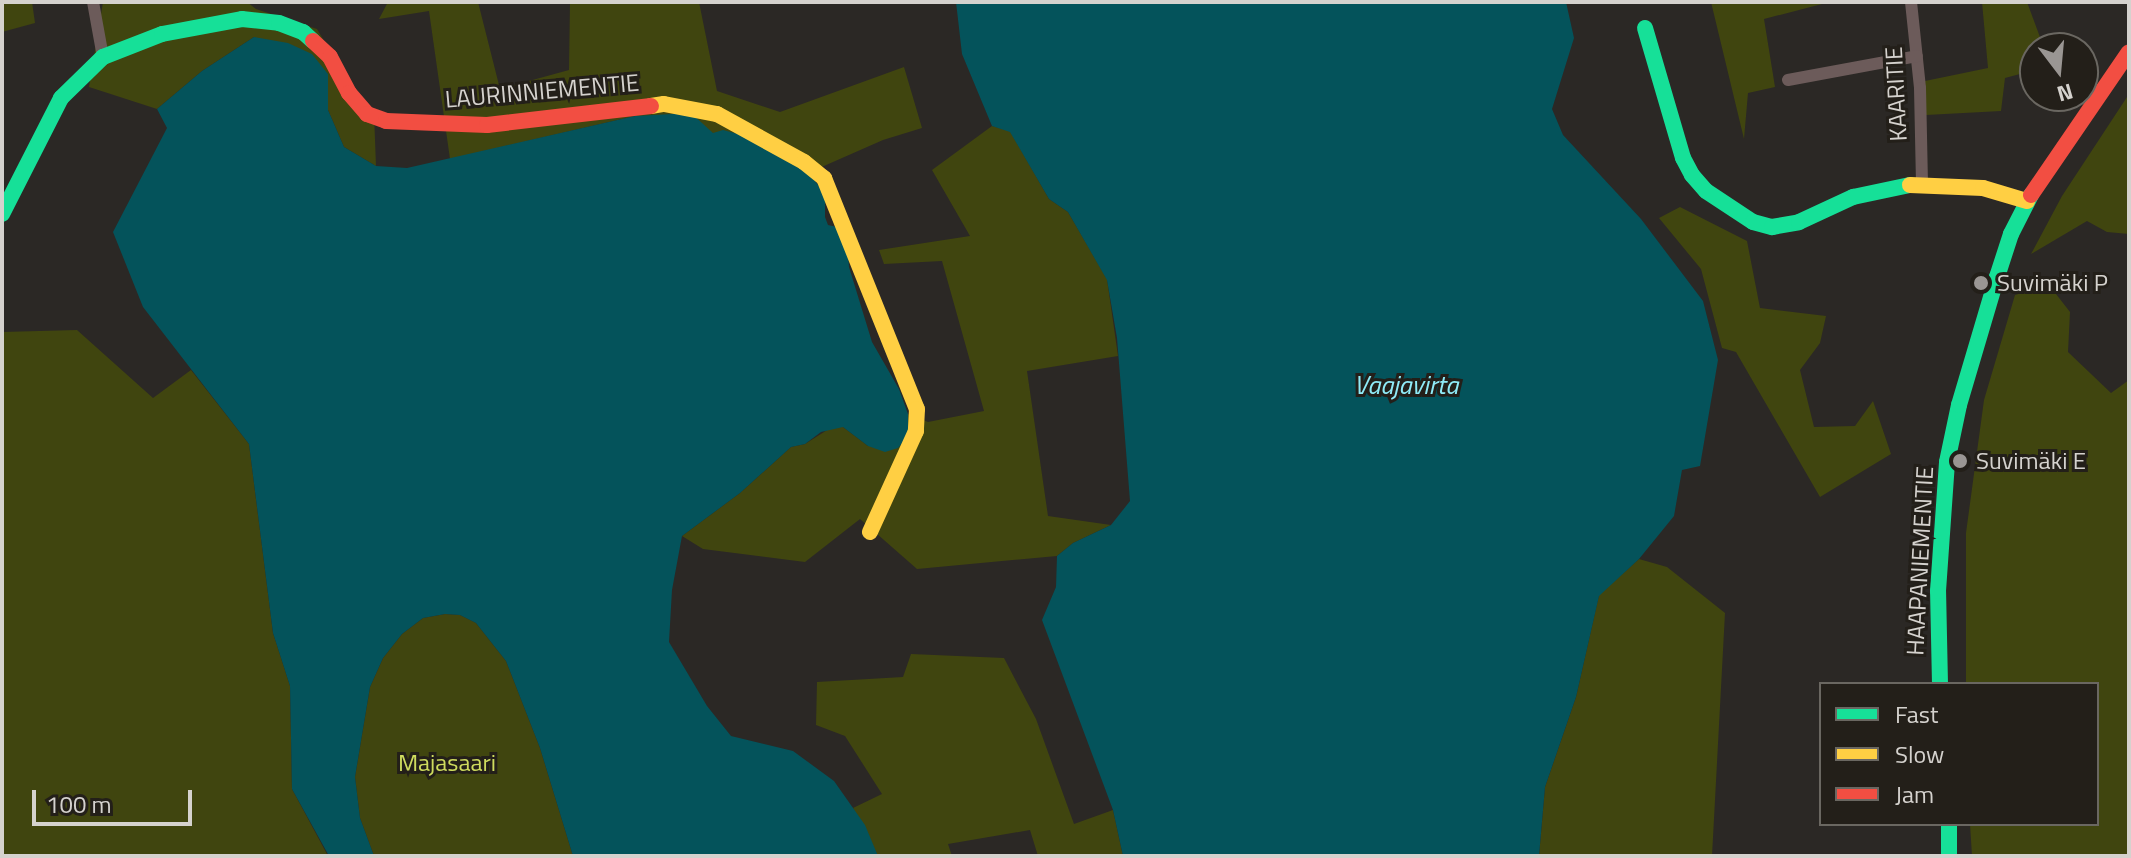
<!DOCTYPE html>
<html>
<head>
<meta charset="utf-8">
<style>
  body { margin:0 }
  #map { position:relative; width:2131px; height:858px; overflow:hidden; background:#2b2825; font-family:"Titillium Web",sans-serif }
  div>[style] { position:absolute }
  .green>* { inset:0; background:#40450f }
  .water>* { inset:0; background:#04535b }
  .street>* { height:12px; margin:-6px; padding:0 6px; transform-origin:6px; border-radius:6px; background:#6c5b5a }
  .fast>* { height:16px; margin:-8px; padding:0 8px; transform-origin:8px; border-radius:8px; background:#16e098 }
  .slow>* { height:16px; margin:-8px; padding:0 8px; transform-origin:8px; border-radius:8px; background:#ffcf43 }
  .jam>* { height:16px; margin:-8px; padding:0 8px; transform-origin:8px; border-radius:8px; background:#f24e42 }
  .dots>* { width:22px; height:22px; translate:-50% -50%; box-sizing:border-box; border:4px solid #231f19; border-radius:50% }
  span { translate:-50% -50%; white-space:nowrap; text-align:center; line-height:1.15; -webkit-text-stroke:6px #231f19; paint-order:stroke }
  .street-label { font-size:24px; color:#d5d2ce }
  .poi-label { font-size:24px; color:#d5d2ce }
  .left { translate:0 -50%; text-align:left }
  .park-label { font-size:24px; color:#cedb5e }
  .water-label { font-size:26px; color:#8febf7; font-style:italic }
  .frame { position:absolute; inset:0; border:4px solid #d5d2ce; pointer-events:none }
  .legend { position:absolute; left:1819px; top:682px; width:280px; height:144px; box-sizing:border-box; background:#231f19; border:2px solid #6a6761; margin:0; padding:10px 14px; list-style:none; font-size:24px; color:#d5d2ce }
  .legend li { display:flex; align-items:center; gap:16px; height:40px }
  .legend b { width:40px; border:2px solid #6a6761 }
  .north { position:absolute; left:2019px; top:32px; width:80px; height:80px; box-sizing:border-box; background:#231f19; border:2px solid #6a6761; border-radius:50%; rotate:164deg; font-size:22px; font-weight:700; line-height:32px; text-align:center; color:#d5d2ce }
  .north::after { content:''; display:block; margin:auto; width:28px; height:36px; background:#9a9693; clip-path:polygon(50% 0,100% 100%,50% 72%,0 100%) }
  .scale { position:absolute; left:32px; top:790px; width:160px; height:36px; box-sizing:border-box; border:4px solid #d5d2ce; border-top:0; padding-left:10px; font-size:24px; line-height:28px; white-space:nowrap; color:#d5d2ce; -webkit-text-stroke:6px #231f19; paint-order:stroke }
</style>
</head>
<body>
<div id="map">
  <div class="green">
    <i style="clip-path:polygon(2px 2px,32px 2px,35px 23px,2px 32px)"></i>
    <i style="clip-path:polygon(103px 2px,247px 2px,256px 9px,317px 29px,353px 90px,374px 113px,376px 166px,344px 147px,328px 110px,328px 74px,254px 37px,202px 71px,157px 109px,89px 87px)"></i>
    <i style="clip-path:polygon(388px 2px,478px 2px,500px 89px,569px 70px,570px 2px,699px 2px,717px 91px,780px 112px,904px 67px,922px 128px,883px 140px,808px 173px,713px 133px,635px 116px,450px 159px,429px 11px,379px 19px)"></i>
    <i style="clip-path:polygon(1711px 2px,1822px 4px,1764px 19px,1775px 87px,1748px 93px,1744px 139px)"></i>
    <i style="clip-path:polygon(1982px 2px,2027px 2px,2044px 48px,2035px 48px,2035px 70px,2005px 78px,2001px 111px,1926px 115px,1925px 81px,1988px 68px)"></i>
    <i style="clip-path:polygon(2129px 94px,2129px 234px,2107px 232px,2087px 221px,2031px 254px,2062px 196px)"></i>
    <i style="clip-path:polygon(992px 126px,1010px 131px,1049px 199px,1068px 212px,1107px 279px,1118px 356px,1027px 371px,1048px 516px,1111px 525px,1073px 543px,1057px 556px,917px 569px,860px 519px,805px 562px,703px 549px,682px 536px,740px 493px,791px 447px,805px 444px,832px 427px,843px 427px,868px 446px,907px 436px,908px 414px,928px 422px,984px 411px,942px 261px,884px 264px,879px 250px,970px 236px,932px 170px)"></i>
    <i style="clip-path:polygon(1680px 207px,1747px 241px,1760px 308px,1826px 316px,1820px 343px,1800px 370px,1814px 427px,1855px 426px,1873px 401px,1891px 454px,1820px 497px,1736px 352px,1722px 348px,1701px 269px,1659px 218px)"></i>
    <i style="clip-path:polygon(2049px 285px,2070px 312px,2068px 352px,2111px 393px,2129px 380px,2129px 856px,1972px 856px,1970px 824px,2097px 824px,2097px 684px,1966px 684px,1966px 533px,1984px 400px,2015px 295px)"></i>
    <i style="clip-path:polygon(77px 330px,153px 398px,191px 370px,249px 444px,273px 633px,290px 686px,292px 789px,328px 856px,2px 856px,2px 332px)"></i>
    <i style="clip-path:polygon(1639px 559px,1667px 567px,1725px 613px,1712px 856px,1539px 856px,1545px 787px,1576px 697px,1599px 595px)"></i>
    <i style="clip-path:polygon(445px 614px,460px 615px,476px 623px,506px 661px,540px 748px,573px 856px,374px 856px,360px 818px,355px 777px,370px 687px,383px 658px,402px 634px,423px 618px)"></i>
    <i style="clip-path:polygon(911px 654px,1004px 658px,1036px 719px,1074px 824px,1113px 810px,1123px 856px,1038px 856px,1030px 830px,948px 844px,952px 856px,878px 856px,853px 808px,882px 794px,845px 736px,816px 725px,817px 682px,903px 677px)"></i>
  </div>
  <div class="water">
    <i style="clip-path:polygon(956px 2px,1566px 2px,1574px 38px,1552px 109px,1563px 135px,1641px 219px,1703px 301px,1718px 360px,1700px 466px,1682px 470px,1674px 516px,1639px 559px,1599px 596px,1576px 697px,1545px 787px,1539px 856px,1123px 856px,1113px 810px,1042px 620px,1056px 587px,1057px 556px,1073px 543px,1111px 525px,1130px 501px,1117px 338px,1107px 280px,1068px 212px,1049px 199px,1010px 132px,992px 126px,962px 54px)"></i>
    <i style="clip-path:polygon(254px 37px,288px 43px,312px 54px,328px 74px,328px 110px,344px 147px,376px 166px,407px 168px,635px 116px,691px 113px,713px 133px,723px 130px,738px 134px,808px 173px,825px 193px,825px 217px,828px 225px,837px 227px,840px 239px,847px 241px,849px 267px,872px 342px,899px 389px,908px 414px,908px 436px,898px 448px,885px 452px,868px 446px,843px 427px,821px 432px,805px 444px,791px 447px,740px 493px,682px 536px,672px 590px,669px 642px,707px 706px,731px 736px,793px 751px,834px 781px,865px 825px,878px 856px,573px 856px,540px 748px,506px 661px,476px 623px,460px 615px,445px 614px,423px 618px,402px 634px,383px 658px,370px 687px,355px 777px,360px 818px,374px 856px,329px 856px,292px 789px,290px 686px,273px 633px,249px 444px,143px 307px,113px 232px,167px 128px,157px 109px,202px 71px)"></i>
  </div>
  <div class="street">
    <i style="left:93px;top:2px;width:56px;rotate:79.7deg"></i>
    <i style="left:1911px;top:2px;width:86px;rotate:84deg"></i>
    <i style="left:1920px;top:88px;width:96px;rotate:88.8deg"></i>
    <i style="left:1788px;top:80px;width:131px;rotate:-10.5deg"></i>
  </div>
  <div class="fast">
    <i style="left:1645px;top:28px;width:135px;rotate:73.7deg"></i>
    <i style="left:1683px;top:158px;width:19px;rotate:62deg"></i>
    <i style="left:1692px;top:175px;width:21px;rotate:49deg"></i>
    <i style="left:1706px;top:191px;width:56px;rotate:33.4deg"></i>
    <i style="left:1753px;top:222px;width:20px;rotate:15deg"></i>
    <i style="left:1772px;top:227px;width:27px;rotate:-10deg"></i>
    <i style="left:1799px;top:222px;width:60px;rotate:-24.8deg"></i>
    <i style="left:1853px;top:197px;width:58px;rotate:-11.9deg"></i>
    <i style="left:2px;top:214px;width:130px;rotate:-63deg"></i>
    <i style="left:61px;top:98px;width:59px;rotate:-44.3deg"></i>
    <i style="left:103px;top:57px;width:63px;rotate:-21.3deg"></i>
    <i style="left:162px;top:34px;width:81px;rotate:-10.6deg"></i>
    <i style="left:242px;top:19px;width:37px;rotate:6deg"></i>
    <i style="left:279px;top:23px;width:26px;rotate:21deg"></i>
    <i style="left:303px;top:32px;width:13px;rotate:42deg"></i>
    <i style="left:1940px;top:684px;width:93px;rotate:-91.2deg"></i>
    <i style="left:1938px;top:591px;width:129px;rotate:-86deg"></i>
    <i style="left:1947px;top:462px;width:58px;rotate:-78.1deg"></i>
    <i style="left:1959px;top:405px;width:134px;rotate:-73.5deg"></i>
    <i style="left:1997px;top:277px;width:45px;rotate:-72deg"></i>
    <i style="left:2011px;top:234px;width:44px;rotate:-62.9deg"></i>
    <i style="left:1949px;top:824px;width:32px;rotate:90deg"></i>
  </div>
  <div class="slow">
    <i style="left:651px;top:106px;width:13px;rotate:-9deg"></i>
    <i style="left:664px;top:104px;width:54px;rotate:10.7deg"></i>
    <i style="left:717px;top:114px;width:99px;rotate:28.9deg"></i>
    <i style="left:804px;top:162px;width:26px;rotate:39deg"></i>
    <i style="left:824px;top:178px;width:249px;rotate:68.1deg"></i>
    <i style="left:917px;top:409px;width:22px;rotate:93deg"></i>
    <i style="left:916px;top:431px;width:111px;rotate:114.5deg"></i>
    <i style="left:1910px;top:185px;width:73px;rotate:2.4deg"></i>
    <i style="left:1983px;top:188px;width:46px;rotate:16.5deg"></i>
  </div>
  <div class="jam">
    <i style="left:313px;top:41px;width:23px;rotate:43deg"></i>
    <i style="left:330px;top:57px;width:41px;rotate:62.2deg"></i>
    <i style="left:349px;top:93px;width:28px;rotate:49deg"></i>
    <i style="left:367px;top:114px;width:20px;rotate:20deg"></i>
    <i style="left:386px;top:121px;width:101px;rotate:2.3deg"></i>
    <i style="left:487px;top:125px;width:165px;rotate:-6.6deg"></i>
    <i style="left:2031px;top:195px;width:173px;rotate:-55.6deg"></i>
  </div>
  <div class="dots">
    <i style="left:1981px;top:283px;background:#9a9693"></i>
    <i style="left:1960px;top:461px;background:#9a9693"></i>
  </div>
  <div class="street-label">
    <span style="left:542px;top:91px;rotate:-5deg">LAURINNIEMENTIE</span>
    <span style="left:1896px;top:94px;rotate:-93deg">KAARITIE</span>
    <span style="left:1920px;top:561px;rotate:-87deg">HAAPANIEMENTIE</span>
  </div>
  <div class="poi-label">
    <span class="left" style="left:1997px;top:283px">Suvimäki P</span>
    <span class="left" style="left:1976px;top:461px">Suvimäki E</span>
  </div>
  <div class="park-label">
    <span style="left:447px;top:763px">Majasaari</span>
  </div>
  <div class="water-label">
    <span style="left:1406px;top:385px">Vaajavirta</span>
  </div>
  <div class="frame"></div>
  <ul class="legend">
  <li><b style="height:10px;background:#16e098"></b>Fast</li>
  <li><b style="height:10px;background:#ffcf43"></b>Slow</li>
  <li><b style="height:10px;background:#f24e42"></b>Jam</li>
  </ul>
  <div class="north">N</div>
  <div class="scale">100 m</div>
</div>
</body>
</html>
